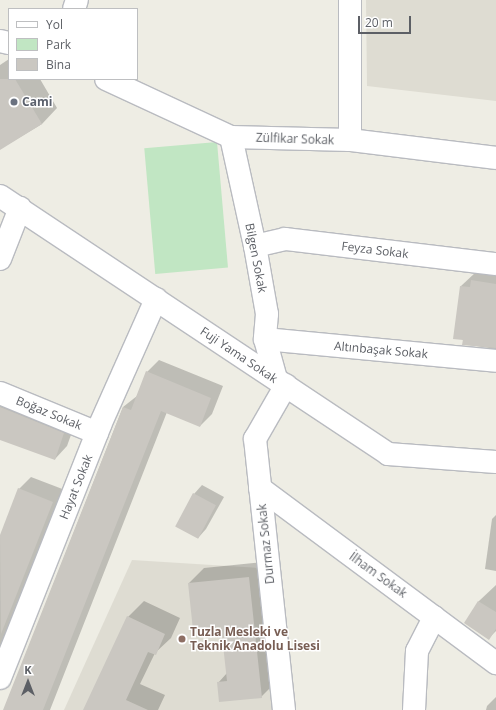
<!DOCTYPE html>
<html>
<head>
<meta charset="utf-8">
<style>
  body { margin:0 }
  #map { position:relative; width:496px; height:710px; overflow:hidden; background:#eeede4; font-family:"Open Sans",sans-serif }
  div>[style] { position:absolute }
  .education>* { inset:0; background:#dedcd2 }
  .green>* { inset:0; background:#c1e6c3; transform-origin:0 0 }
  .shadow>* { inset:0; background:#0003 }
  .building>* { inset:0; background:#cac7c1; transform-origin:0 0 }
  .roads { filter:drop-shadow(1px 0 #b9bbc0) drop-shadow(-1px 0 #b9bbc0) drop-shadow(0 1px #b9bbc0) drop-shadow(0 -1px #b9bbc0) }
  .minor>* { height:22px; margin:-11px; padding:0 11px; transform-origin:11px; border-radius:11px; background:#fff }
  .dots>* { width:11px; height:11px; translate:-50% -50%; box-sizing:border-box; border:2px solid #fff; border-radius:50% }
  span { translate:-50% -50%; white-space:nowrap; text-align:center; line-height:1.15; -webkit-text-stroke:3px #fff; paint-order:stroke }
  .worship-label { font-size:12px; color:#5b616d; font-weight:700 }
  .left { translate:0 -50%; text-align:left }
  .street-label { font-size:12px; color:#5c5f65 }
  .education-label { font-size:12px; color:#785e54; font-weight:700 }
  .legend { position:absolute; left:8px; top:8px; width:130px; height:72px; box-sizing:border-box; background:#fff; border:1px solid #bebfc1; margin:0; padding:5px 7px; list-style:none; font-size:12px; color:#5c5f65 }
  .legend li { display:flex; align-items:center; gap:8px; height:20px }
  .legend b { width:20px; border:1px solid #bebfc1 }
  .north { position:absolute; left:8px; top:662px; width:40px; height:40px; -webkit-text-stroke:3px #fff; paint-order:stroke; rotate:0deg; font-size:11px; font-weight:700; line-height:16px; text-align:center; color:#5c5f65 }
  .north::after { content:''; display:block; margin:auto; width:14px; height:18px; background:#5c5f65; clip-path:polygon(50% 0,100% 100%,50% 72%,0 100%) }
  .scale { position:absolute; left:358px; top:16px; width:53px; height:18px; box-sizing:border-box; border:2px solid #5c5f65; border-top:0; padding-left:5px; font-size:12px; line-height:14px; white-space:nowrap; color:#5c5f65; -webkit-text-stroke:3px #fff; paint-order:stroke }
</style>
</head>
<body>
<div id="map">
  <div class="education">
    <i style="clip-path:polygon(366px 0,496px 0,496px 101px,367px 86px)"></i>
    <i style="clip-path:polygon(132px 560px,258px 568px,276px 710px,64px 710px)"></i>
  </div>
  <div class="green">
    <i style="left:217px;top:142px;width:126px;height:73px;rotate:85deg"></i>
  </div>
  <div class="shadow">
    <i style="clip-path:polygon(9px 59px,9px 79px,40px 79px,57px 108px,42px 124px,0 149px,0 65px)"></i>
    <i style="clip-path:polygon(496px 267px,496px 349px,463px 344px,461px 286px,476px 272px)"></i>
    <i style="clip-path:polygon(159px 360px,223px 386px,212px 414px,200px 426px,167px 412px,50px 710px,4px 710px,123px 407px,137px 396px,147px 372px)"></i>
    <i style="clip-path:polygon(0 390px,76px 421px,67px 446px,55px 459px,0 439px)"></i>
    <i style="clip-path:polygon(31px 477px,65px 490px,0 654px,0 537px,19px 489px)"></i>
    <i style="clip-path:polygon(202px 485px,224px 497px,206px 529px,198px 538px,194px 494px)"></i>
    <i style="clip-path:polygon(496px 515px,496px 571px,485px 569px,492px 519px)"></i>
    <i style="clip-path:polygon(264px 562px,277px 681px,261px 697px,218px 683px,227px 673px,222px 626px,189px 583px,204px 568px)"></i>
    <i style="clip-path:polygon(496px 585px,496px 631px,489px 638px,465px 623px,479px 601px)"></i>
    <i style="clip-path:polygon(144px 601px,180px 618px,171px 638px,155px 653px,140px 684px,165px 695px,158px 710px,85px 710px,128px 617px)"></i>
    <i style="clip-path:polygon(496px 697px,496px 710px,486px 710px,487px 706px)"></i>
  </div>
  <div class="building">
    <i style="clip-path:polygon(0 79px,15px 79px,42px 124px,0 150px)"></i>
    <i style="clip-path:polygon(471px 280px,496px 284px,496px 348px,462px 345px,463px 340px,453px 339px,460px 286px,470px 287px)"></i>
    <i style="clip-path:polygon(146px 371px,211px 398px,200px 427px,161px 411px,43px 710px,3px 710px,123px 407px,131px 410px)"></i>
    <i style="clip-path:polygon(0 407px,64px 433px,55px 460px,0 440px)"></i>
    <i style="clip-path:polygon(18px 488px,53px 502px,1px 634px,0 535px)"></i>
    <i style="left:193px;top:493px;width:26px;height:38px;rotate:28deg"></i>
    <i style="clip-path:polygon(249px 577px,262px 698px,219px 702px,217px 682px,227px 681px,221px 627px,193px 630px,188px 583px)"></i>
    <i style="clip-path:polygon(478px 601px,496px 612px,496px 629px,489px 640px,464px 623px)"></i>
    <i style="clip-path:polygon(127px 616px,165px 634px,156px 655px,148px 652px,126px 700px,148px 710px,83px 710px)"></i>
  </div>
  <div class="roads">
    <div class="minor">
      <i style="left:74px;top:9px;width:9px;rotate:-72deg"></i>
      <i style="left:0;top:41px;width:9px;rotate:13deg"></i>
      <i style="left:106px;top:79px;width:138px;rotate:24.9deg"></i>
      <i style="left:231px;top:137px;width:119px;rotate:1.4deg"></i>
      <i style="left:350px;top:140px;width:147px;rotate:7deg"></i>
      <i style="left:231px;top:137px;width:112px;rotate:77.6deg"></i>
      <i style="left:255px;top:246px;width:69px;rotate:80deg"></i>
      <i style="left:267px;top:314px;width:25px;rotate:95deg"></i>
      <i style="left:265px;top:339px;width:41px;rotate:74.6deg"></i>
      <i style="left:350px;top:140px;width:140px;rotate:-90deg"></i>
      <i style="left:0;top:196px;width:466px;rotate:33.6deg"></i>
      <i style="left:388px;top:454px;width:108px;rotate:4.2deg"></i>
      <i style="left:255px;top:246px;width:31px;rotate:-13deg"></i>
      <i style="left:285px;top:239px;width:212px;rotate:6.8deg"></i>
      <i style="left:0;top:259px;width:55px;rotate:-68.6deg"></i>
      <i style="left:265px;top:339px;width:232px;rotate:5.4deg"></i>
      <i style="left:0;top:393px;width:105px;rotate:22.4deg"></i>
      <i style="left:260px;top:488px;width:294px;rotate:36.6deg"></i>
      <i style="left:0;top:678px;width:272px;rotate:-68.4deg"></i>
      <i style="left:100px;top:425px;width:138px;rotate:-66deg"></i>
      <i style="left:284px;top:710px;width:273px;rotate:-96.1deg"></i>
      <i style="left:255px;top:439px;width:62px;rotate:-60.1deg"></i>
      <i style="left:414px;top:710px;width:59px;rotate:-87.1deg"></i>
      <i style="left:417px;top:651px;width:38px;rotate:-63deg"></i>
    </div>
  </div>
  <div class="dots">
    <i style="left:14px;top:102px;background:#6b7280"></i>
    <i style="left:182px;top:639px;background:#8d6e63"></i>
  </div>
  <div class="worship-label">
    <span class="left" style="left:22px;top:102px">Cami</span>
  </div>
  <div class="street-label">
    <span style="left:295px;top:139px;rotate:2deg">Zülfikar Sokak</span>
    <span style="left:375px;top:250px;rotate:7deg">Feyza Sokak</span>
    <span style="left:256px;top:258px;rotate:79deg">Bilgen Sokak</span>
    <span style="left:381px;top:350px;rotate:5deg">Altınbaşak Sokak</span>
    <span style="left:239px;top:355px;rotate:34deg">Fuji Yama Sokak</span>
    <span style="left:49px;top:413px;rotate:22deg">Boğaz Sokak</span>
    <span style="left:76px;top:487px;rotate:-68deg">Hayat Sokak</span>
    <span style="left:266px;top:544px;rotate:-96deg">Durmaz Sokak</span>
    <span style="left:378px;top:575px;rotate:36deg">İlham Sokak</span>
  </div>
  <div class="education-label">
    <span class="left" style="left:190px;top:639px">Tuzla Mesleki ve<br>Teknik Anadolu Lisesi</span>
  </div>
  <ul class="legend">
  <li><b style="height:5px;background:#fff"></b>Yol</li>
  <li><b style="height:11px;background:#c1e6c3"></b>Park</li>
  <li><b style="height:11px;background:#cac7c1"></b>Bina</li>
  </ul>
  <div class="north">K</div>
  <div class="scale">20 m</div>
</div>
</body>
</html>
